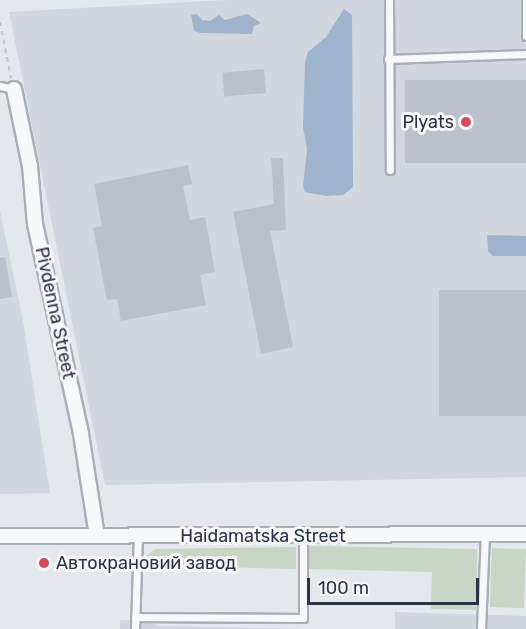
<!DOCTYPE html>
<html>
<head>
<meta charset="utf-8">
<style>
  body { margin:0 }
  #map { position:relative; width:526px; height:629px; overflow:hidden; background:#e4e7ec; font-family:Rubik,sans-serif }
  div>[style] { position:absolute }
  .built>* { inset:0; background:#d2d6de }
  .green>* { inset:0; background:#c9d6c5; transform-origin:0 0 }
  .water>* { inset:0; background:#9fb4cc }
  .building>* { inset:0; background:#bbc0ca; transform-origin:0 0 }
  .path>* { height:2px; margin-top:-1px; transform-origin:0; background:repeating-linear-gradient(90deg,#c2c5cb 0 4.5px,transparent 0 9px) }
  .roads { filter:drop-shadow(2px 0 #a9aeb7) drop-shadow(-2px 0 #a9aeb7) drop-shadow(0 2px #a9aeb7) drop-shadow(0 -2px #a9aeb7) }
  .lane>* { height:7px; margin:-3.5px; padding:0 3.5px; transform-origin:3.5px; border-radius:3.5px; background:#f7f8fa }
  .street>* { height:14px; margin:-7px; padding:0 7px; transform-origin:7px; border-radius:7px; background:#f7f8fa }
  .dots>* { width:16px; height:16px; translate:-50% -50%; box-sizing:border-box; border:3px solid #f4f6f9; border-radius:50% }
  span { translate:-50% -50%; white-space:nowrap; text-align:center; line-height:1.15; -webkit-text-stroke:6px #f4f6f9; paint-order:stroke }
  .poi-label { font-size:18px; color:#2b3445 }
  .right { translate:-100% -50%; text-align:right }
  .left { translate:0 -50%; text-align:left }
  .street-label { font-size:18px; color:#2b3445 }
  .scale { position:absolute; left:307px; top:578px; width:172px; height:27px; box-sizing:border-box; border:3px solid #2b3445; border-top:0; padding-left:8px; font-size:18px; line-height:21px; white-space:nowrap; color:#2b3445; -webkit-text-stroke:4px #f4f6f9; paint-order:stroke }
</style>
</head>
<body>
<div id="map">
  <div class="built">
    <i style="clip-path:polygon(225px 0,526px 0,526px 477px,105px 485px,9px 12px)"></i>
    <i style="clip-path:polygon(0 211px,23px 321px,50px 493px,0 494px)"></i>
    <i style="clip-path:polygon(395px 612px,526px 616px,526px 629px,395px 629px)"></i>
    <i style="clip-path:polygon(120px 620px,154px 620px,154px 625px,160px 626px,304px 629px,120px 629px)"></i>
  </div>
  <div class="green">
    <i style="clip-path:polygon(309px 546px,477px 549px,476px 610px,431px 609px,432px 572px,309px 569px)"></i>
    <i style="clip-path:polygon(296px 547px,296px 569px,145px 565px,146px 556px,155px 549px)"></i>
    <i style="left:492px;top:548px;width:34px;height:59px;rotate:2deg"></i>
  </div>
  <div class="water">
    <i style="clip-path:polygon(344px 9px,352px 15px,353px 187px,343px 195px,326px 196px,305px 192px,303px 186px,307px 149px,303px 127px,305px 62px,308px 52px,326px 37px)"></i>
    <i style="clip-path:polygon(197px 14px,202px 20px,210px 21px,219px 15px,225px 20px,247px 14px,261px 23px,254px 26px,252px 34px,201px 33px,194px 31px,192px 20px,191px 15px)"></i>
    <i style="clip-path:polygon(487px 235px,526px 236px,526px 256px,493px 256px,488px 251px)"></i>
  </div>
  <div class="building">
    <i style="left:264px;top:69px;width:24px;height:42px;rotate:85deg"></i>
    <i style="left:526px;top:80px;width:83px;height:121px;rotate:90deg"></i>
    <i style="clip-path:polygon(271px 158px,283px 158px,286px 230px,270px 231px,293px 347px,261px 354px,233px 212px,274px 204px)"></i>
    <i style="clip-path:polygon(188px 165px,192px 184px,183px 186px,190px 220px,205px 217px,215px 272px,200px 275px,206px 305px,121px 321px,117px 299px,107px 300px,93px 228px,102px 226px,94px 184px)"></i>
    <i style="clip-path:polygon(5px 257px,12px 297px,0 299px,0 258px)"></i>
    <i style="left:439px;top:290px;width:87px;height:126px"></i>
  </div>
  <div class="path">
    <i style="left:0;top:22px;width:57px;rotate:78.9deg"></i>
  </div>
  <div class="roads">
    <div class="lane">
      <i style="left:389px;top:0;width:170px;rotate:89.7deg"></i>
      <i style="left:526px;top:0;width:36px;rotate:90deg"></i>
      <i style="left:388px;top:59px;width:138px;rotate:-2.1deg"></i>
      <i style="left:0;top:86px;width:14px;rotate:12deg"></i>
      <i style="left:135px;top:617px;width:168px;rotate:0.3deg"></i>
      <i style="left:303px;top:618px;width:83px;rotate:-90deg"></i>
      <i style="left:135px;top:629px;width:93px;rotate:-88.2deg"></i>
      <i style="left:481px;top:629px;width:94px;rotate:-87.6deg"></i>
    </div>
    <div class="street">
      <i style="left:14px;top:89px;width:79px;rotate:78.3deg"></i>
      <i style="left:30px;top:166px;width:58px;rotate:85.1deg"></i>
      <i style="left:35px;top:224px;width:215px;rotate:77.6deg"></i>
      <i style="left:81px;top:434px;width:103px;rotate:81.1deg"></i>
      <i style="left:0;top:536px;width:526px;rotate:-0.22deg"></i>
    </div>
  </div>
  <div class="dots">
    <i style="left:466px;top:122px;background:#d1495b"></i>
    <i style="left:44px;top:563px;background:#d1495b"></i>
  </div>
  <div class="poi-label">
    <span class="right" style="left:454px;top:122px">Plyats</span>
    <span class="left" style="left:56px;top:563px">Автокрановий завод</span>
  </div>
  <div class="street-label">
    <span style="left:55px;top:313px;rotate:78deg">Pivdenna Street</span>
    <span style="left:263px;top:536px">Haidamatska Street</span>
  </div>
  <div class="scale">100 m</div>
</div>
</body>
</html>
